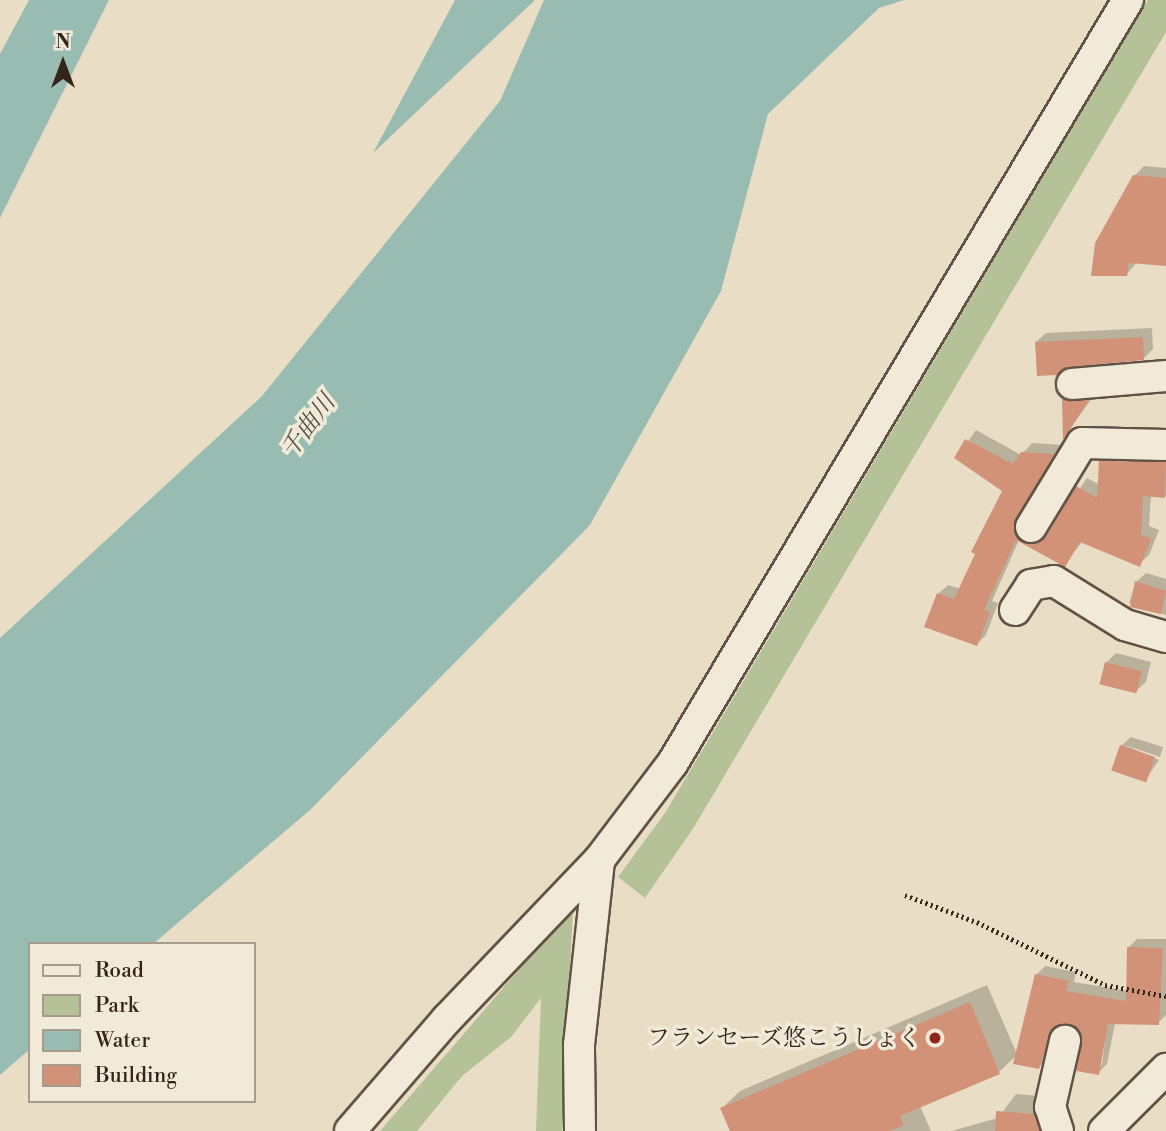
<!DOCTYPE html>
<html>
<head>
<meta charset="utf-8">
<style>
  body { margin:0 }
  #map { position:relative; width:1166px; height:1131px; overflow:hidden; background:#e9dec5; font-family:"Libre Bodoni","Noto Serif JP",serif }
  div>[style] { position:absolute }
  .green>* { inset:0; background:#b5c196 }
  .water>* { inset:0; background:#98bcb1 }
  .shadow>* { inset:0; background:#0003 }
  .building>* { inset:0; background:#d29277; transform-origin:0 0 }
  .path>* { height:4.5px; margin-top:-2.25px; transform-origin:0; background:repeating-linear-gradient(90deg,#35241a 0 2px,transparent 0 5.5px) }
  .roads { filter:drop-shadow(2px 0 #625245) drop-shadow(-2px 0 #625245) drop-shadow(0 2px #625245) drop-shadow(0 -2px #625245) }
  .minor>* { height:30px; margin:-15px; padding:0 15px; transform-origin:15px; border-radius:15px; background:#f1ead9 }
  .dots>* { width:19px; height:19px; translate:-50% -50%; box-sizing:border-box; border:4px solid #f1ead9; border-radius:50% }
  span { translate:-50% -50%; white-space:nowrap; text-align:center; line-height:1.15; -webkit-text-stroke:7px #f1ead9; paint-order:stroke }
  .poi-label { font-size:23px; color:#35241a }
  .right { translate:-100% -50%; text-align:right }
  .water-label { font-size:24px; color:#535247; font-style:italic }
  .legend { position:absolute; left:28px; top:942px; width:228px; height:161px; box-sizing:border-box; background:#f1ead9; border:2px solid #a69b8d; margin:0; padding:9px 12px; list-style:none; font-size:21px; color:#35241a }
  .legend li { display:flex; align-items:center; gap:14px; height:35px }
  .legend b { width:35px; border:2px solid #a69b8d }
  .north { position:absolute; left:28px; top:28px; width:70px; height:70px; -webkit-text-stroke:5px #f1ead9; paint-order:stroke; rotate:0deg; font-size:19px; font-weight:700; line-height:28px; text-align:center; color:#35241a }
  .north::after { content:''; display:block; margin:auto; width:24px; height:32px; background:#35241a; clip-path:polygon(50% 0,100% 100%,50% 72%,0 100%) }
</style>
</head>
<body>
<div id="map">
  <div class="green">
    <i style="clip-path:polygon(1148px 0,1166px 0,1166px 32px,694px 827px,645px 898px,618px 877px,665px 813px)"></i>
    <i style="clip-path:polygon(573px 907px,562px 1131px,536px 1131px,541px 998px,511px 1037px,462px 1076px,417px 1131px,380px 1131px)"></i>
  </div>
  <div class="water">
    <i style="clip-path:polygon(29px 0,109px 0,0 218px,0 54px)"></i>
    <i style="clip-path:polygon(455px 0,535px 0,373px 153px)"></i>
    <i style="clip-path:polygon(544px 0,904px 0,879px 8px,768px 114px,721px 291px,590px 525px,310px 810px,153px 944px,30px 944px,30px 1049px,0 1075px,0 638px,262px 396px,500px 101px)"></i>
  </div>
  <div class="shadow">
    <i style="clip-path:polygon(1144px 166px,1166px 168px,1166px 265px,1137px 262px,1127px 274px,1134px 176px)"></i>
    <i style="clip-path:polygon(1152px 328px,1153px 349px,1143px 359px,1036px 342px,1046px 333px)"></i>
    <i style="clip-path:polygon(1073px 389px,1097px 391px,1065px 436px,1064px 398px)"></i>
    <i style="clip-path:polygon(976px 430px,1021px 455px,1032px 443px,1062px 445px,1022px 515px,1042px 536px,1052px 530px,1087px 478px,1100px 485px,1101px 462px,1111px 452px,1166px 454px,1166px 496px,1151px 495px,1149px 526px,1159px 530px,1149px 555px,1139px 564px,1083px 541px,1064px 564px,1019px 540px,992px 601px,998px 603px,986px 635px,977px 644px,938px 594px,948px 585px,961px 589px,1005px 491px,956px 458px)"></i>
    <i style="clip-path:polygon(1146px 573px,1166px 579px,1166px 615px,1129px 603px,1136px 582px)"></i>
    <i style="clip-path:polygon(1116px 653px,1151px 662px,1146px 682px,1136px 691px,1106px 663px)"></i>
    <i style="clip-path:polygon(1131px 737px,1163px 747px,1160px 757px,1125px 745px,1159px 760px,1146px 779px,1121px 746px)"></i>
    <i style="clip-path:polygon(evenodd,1137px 939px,1166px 939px,1166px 1015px,1158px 1023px,1115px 1023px,1107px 1064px,1098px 1073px,1084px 1036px,1069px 1022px,1058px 1026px,1048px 1058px,1039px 1067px,1017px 1055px,999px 1072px,920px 1106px,931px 1131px,732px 1131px,722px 1108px,740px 1091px,987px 985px,1017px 1054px,1036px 975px,1045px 966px,1076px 972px,1074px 982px,1127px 991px,1128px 948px,1137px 939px,1108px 1015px,1102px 1065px,1099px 1065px,1108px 1015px)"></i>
    <i style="clip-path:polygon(1016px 1094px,1051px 1097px,1052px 1131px,951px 1131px,998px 1118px)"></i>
  </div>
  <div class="building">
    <i style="clip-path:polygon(1133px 175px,1166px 178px,1166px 266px,1129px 263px,1127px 276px,1091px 276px,1095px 243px)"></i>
    <i style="clip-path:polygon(1143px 337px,1144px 360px,1071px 367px,1057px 375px,1037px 376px,1035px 342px)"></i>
    <i style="clip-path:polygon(1062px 398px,1089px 400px,1063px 440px)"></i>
    <i style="clip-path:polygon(965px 439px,1013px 464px,1021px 452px,1055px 454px,1014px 526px,1016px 536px,1030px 544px,1046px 537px,1076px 486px,1097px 498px,1099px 461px,1166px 462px,1165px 498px,1143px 496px,1141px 535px,1151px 539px,1140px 567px,1080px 542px,1065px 567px,1016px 540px,984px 610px,990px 612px,977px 646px,924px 627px,937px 593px,954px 599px,975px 554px,971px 552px,1002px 491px,954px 458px)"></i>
    <i style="clip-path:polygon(1135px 581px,1166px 591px,1161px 614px,1130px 607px)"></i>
    <i style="left:1105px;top:662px;width:38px;height:23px;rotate:14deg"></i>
    <i style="left:1120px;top:745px;width:37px;height:27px;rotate:19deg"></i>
    <i style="clip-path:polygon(1127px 947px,1163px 948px,1159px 1025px,1108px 1024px,1099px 1075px,1076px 1071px,1082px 1037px,1068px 1024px,1052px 1030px,1039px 1069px,1013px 1064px,1035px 974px,1069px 981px,1066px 991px,1126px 1001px)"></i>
    <i style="clip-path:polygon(970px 1002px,1000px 1074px,900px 1116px,904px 1125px,890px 1131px,730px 1131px,720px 1108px)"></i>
    <i style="clip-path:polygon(996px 1111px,1034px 1114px,1040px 1131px,995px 1131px)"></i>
  </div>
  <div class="path">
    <i style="left:905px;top:895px;width:77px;rotate:20.6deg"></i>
    <i style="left:977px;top:922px;width:143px;rotate:26.2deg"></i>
    <i style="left:1105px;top:985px;width:62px;rotate:10.2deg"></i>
  </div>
  <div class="roads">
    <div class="minor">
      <i style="left:1072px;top:384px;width:94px;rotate:-4.9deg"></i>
      <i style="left:1031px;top:527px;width:98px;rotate:-58.7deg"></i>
      <i style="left:1082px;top:443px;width:84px;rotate:1.4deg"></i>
      <i style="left:1015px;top:610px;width:30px;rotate:-57deg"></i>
      <i style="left:1031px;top:585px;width:23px;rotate:-10deg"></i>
      <i style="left:1054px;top:581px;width:84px;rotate:31.8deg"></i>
      <i style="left:1125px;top:625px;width:43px;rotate:16.3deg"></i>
      <i style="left:350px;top:1131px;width:148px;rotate:-49.1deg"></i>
      <i style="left:447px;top:1019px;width:220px;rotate:-46.3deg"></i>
      <i style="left:599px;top:860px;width:121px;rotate:-52.8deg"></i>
      <i style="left:672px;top:764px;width:890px;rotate:-59.17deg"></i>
      <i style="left:580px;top:1131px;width:86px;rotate:-90.7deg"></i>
      <i style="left:579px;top:1045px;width:186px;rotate:-83.8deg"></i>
      <i style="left:1058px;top:1131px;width:25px;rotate:-108deg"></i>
      <i style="left:1050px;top:1107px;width:68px;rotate:-77.2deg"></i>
      <i style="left:1104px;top:1131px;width:88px;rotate:-45deg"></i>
    </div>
  </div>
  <div class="dots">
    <i style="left:935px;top:1038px;background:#8f2418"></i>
  </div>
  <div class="poi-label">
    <span class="right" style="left:921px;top:1038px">フランセーズ悠こうしょく</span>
  </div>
  <div class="water-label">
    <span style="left:309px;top:427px;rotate:-53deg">千曲川</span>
  </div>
  <ul class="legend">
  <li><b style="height:9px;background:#f1ead9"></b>Road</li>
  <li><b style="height:19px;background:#b5c196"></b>Park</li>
  <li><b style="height:19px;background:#98bcb1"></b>Water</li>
  <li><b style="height:19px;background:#d29277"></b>Building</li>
  </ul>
  <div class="north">N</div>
</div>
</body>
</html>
